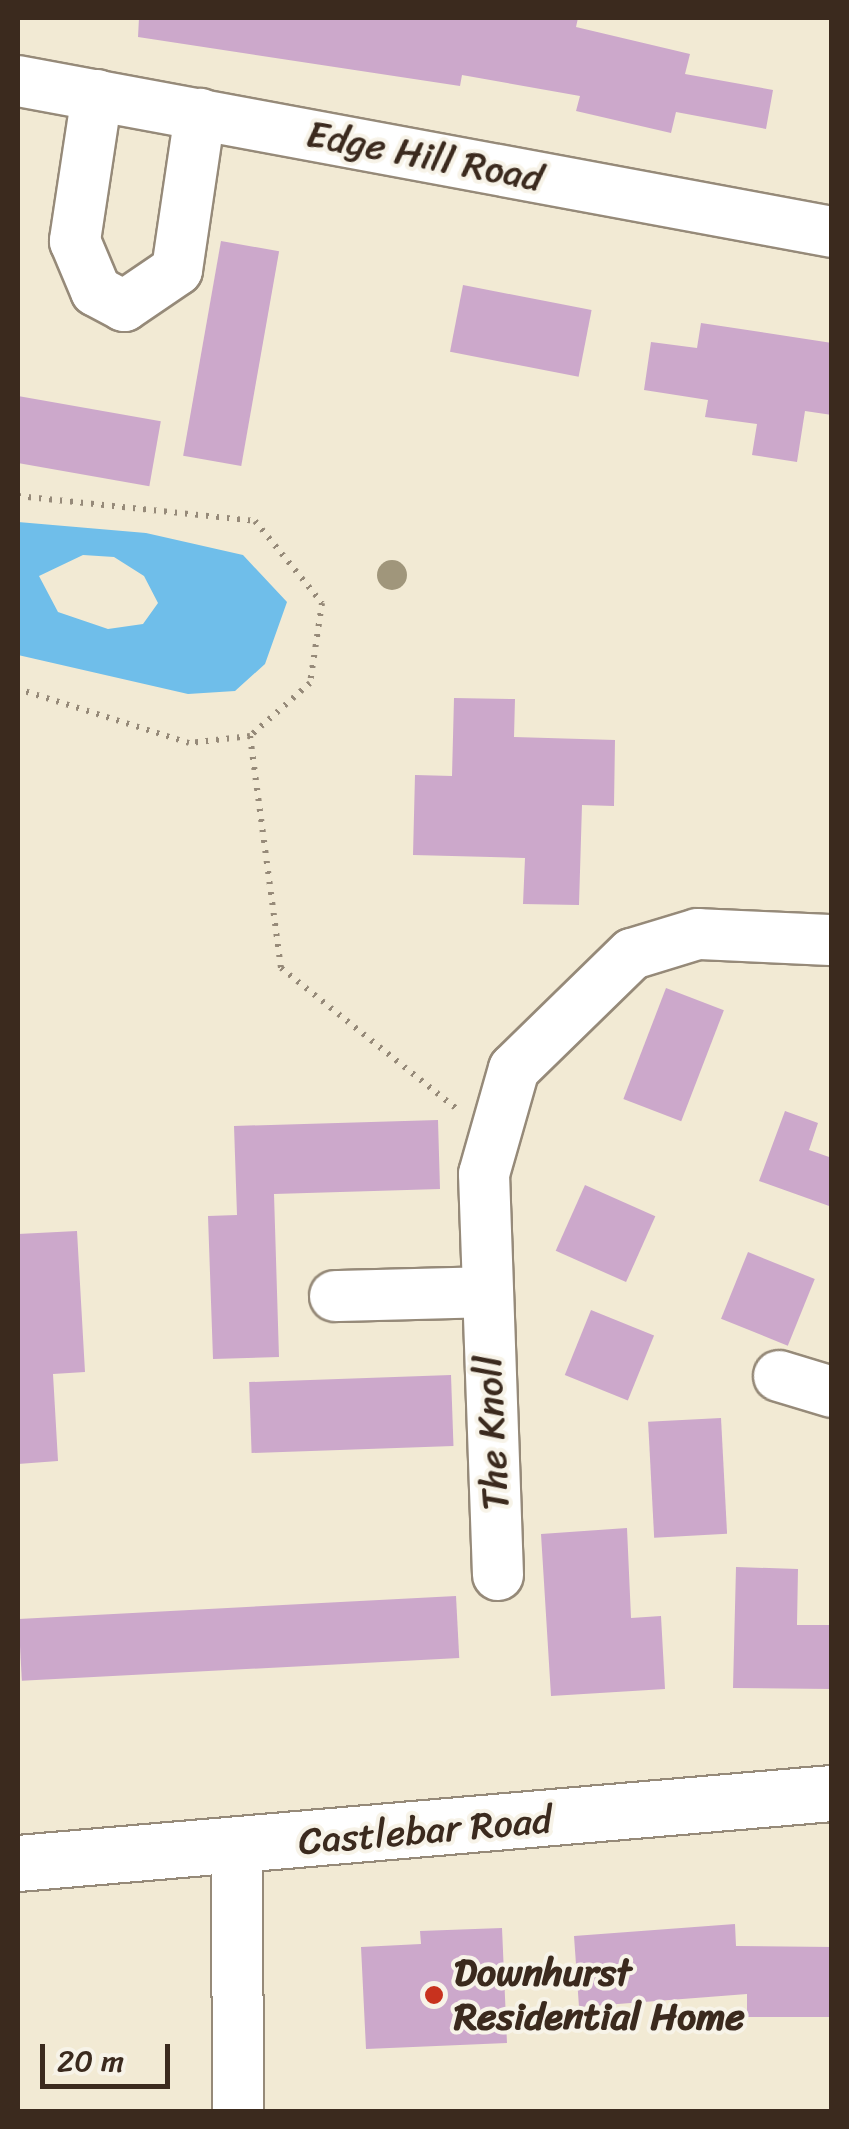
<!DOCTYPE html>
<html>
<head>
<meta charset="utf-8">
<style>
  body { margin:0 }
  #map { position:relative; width:849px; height:2129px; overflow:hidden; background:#f2ead4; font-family:Sriracha,sans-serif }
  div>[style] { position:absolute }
  .water>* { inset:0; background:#6fbeea }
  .building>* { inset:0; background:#cca8cb; transform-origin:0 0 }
  .path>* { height:6px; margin-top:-3px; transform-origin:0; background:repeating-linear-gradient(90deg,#968a79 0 2.5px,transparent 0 10.5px) }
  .roads { filter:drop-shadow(2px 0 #968a79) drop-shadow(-2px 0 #968a79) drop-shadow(0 2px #968a79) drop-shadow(0 -2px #968a79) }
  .street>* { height:50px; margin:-25px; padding:0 25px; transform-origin:25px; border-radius:25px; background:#fff }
  .secondary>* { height:55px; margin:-27.5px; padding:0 27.5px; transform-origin:27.5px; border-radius:27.5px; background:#fff }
  .trees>* { width:30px; height:30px; margin:-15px; border-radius:50%; background:#a0967b }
  .dots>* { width:28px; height:28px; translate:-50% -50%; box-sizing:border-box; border:5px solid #f7f3e8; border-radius:50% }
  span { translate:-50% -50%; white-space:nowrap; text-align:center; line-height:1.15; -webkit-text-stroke:8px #f7f3e8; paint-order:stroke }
  .street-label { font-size:38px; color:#3b2a1e }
  .poi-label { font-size:38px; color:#3b2a1e; font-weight:700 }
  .left { translate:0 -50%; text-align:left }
  .frame { position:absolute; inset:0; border:20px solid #3b2a1e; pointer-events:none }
  .scale { position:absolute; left:40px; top:2044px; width:130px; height:45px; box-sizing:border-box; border:5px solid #3b2a1e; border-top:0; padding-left:12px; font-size:30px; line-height:35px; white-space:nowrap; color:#3b2a1e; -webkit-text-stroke:8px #f7f3e8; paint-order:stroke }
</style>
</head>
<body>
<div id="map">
  <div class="water">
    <i style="clip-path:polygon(evenodd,18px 522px,146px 533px,243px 555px,287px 602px,265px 664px,235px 691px,188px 694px,18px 655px,18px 522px,83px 555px,114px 557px,144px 576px,158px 603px,143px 624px,108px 629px,58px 612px,39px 576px,83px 555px)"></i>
  </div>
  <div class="building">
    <i style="clip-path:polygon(139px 18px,578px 18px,576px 27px,690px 54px,685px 74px,773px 90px,766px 129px,676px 112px,671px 133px,576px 111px,580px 96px,462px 75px,460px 86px,138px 37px)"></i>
    <i style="left:221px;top:241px;width:59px;height:218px;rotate:10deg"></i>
    <i style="left:463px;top:285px;width:131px;height:68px;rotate:11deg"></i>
    <i style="clip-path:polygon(701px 323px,832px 343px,832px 415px,805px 411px,797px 462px,752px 455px,757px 424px,705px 417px,708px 400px,644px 390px,651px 342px,697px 348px)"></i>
    <i style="left:18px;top:396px;width:145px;height:66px;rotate:10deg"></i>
    <i style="clip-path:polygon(454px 698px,515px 699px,514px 737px,615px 740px,614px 806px,582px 805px,579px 905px,523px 904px,525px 858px,413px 855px,415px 775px,452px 776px)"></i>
    <i style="left:666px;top:988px;width:62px;height:119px;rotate:21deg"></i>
    <i style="clip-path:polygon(785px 1111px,818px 1123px,809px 1150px,832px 1158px,832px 1207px,759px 1181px)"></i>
    <i style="clip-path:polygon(438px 1120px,440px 1189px,274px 1194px,279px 1357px,213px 1359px,208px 1216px,237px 1215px,234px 1126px)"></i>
    <i style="left:585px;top:1185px;width:77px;height:72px;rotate:24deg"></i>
    <i style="clip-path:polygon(77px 1231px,85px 1372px,53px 1374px,58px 1461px,18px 1464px,18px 1234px)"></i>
    <i style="left:748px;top:1252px;width:72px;height:72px;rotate:22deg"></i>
    <i style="left:591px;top:1310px;width:68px;height:70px;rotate:22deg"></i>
    <i style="left:451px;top:1375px;width:71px;height:202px;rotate:88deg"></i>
    <i style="left:721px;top:1418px;width:116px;height:73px;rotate:87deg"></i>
    <i style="clip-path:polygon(627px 1528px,631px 1618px,661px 1616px,665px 1689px,551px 1696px,541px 1534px)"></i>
    <i style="clip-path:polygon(736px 1567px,798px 1569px,797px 1625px,832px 1625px,832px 1689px,733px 1688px)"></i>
    <i style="left:456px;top:1596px;width:62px;height:438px;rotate:87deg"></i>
    <i style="clip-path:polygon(735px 1924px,736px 1946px,832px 1947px,832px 2017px,747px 2017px,747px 1994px,579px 2007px,574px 1936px)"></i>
    <i style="clip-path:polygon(502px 1928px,507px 2043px,366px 2049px,361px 1947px,421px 1944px,420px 1931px)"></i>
  </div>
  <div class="path">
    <i style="left:18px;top:496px;width:238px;rotate:6deg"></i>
    <i style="left:255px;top:521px;width:106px;rotate:50.7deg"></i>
    <i style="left:322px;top:603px;width:81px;rotate:98.5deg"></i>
    <i style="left:310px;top:683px;width:80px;rotate:138.5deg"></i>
    <i style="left:250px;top:736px;width:61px;rotate:173.5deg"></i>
    <i style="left:189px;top:743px;width:179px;rotate:-162.5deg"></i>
    <i style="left:250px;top:736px;width:234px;rotate:82.4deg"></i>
    <i style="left:281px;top:968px;width:226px;rotate:38.7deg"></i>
  </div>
  <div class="roads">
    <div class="street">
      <i style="left:18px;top:81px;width:828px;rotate:10.51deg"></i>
      <i style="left:97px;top:95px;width:148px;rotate:98.6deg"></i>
      <i style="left:75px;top:241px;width:54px;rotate:67.2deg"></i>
      <i style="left:96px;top:291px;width:32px;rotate:28deg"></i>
      <i style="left:124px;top:306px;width:64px;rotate:-34.2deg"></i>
      <i style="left:177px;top:270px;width:158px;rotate:-81.6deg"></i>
      <i style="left:335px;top:1296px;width:151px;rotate:-1.5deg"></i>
      <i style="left:779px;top:1376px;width:55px;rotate:16.8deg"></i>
      <i style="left:498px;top:1575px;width:401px;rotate:-92deg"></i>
      <i style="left:484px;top:1174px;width:109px;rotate:-74.1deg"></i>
      <i style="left:514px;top:1069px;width:165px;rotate:-44.3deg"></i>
      <i style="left:632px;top:954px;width:69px;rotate:-16.9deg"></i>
      <i style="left:698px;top:934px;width:134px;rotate:2.6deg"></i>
      <i style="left:237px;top:1849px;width:263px;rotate:89.8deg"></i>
    </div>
    <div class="secondary">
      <i style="left:18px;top:1863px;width:817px;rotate:-4.92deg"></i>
    </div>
  </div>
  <div class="trees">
    <i style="left:392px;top:575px"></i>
  </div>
  <div class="dots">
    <i style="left:434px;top:1995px;background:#c8321e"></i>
  </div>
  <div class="street-label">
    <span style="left:425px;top:156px;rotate:11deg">Edge Hill Road</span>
    <span style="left:492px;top:1433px;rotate:-93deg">The Knoll</span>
    <span style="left:425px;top:1831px;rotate:-5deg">Castlebar Road</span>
  </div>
  <div class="poi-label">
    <span class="left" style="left:454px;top:1995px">Downhurst<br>Residential Home</span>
  </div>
  <div class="frame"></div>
  <div class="scale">20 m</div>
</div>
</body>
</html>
